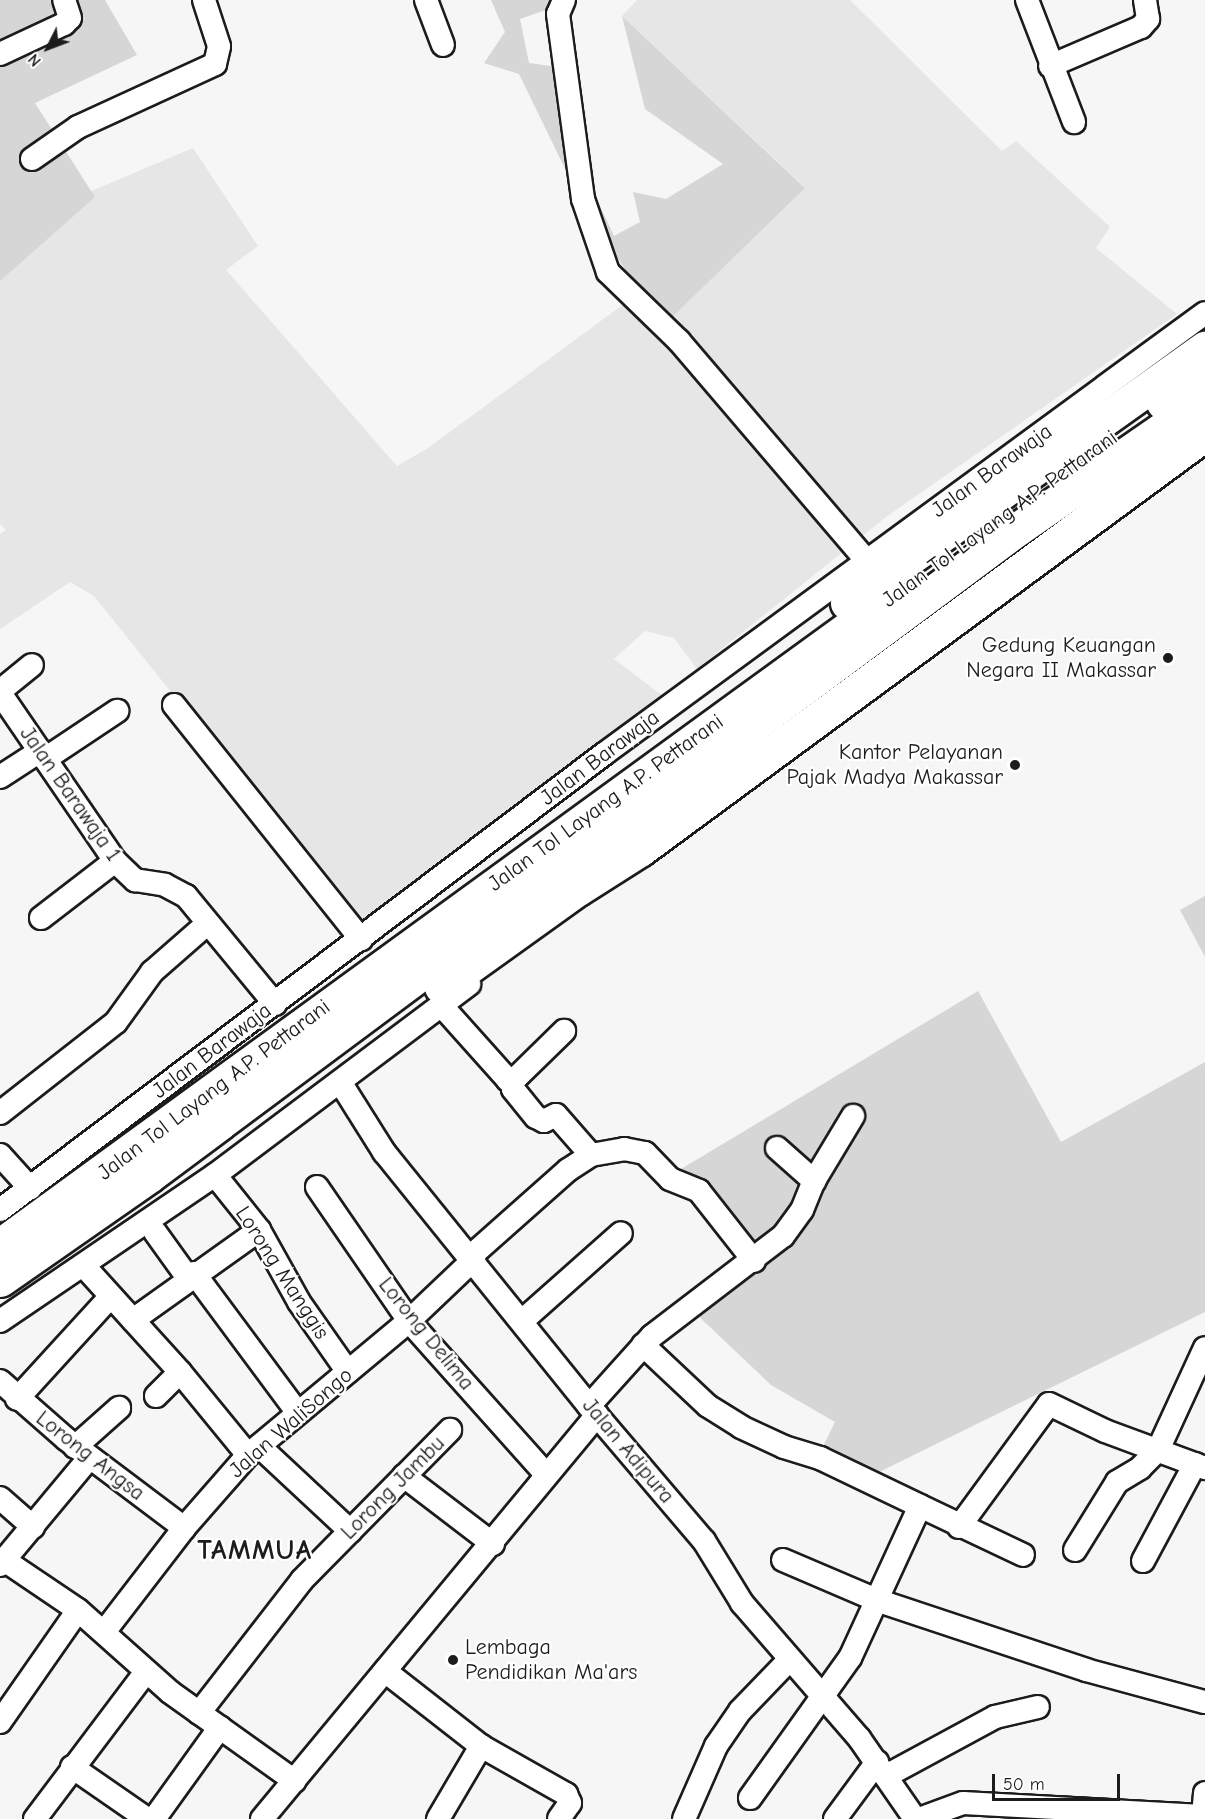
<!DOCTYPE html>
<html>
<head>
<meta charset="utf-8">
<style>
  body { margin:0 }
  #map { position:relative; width:1205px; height:1819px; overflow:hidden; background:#f6f6f6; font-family:"Comic Neue",sans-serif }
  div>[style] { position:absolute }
  .built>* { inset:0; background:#e6e6e6 }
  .green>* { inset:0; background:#d6d6d6 }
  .roads { filter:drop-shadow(2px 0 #1c1c1c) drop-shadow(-2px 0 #1c1c1c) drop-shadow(0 2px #1c1c1c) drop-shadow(0 -2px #1c1c1c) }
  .minor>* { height:22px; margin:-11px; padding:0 11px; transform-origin:11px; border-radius:11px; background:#fff }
  .highway>* { height:33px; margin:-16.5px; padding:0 16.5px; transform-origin:16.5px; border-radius:16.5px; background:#fff }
  .dots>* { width:16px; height:16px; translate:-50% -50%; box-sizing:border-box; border:3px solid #fff; border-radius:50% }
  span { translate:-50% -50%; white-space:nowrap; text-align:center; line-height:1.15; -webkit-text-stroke:4.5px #fff; paint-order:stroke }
  .street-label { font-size:22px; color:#1c1c1c }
  .poi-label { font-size:22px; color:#1c1c1c }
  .right { translate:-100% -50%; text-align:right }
  .left { translate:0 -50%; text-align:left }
  .district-label { font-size:28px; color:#1c1c1c; font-weight:700; letter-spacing:1.5px }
  .north { position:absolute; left:18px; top:18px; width:60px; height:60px; -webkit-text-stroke:4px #fff; paint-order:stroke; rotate:228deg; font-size:16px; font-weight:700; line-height:24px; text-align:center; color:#1c1c1c }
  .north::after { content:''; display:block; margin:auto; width:21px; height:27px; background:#1c1c1c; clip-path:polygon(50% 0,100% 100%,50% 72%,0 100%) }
  .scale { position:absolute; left:992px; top:1774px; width:128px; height:27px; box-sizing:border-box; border:3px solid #1c1c1c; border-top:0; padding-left:8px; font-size:18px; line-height:21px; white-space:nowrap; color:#1c1c1c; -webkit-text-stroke:4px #fff; paint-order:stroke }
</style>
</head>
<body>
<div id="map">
  <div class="built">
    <i style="clip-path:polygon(637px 0,850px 0,1002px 151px,1016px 141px,1110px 227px,1096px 248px,1177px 314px,886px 517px,697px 669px,674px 638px,645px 631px,614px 659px,663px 696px,361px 929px,94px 596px,70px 582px,0 629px,0 534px,6px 530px,0 524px,0 241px,56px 206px,193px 148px,258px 246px,226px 270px,397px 466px,428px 448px,640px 292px,805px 187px,622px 16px)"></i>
  </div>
  <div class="green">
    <i style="clip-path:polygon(0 0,105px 0,137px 55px,35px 103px,95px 197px,0 281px)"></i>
    <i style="clip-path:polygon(491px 0,562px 0,563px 4px,520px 19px,529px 63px,557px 67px,571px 144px,614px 236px,640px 222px,633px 192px,666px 199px,723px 164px,645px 109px,622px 16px,805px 188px,664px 325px,588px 216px,519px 74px,484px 63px,505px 32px)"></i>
    <i style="clip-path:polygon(1205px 896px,1205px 957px,1180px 910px)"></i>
    <i style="clip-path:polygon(978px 991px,1061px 1142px,1205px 1062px,1205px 1312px,869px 1477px,817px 1459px,835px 1422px,771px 1385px,693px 1311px,744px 1270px,676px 1172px)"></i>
  </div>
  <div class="roads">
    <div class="minor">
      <i style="left:426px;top:0;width:48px;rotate:69.3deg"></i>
      <i style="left:564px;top:0;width:15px;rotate:113deg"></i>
      <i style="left:558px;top:14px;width:187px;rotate:82.3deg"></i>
      <i style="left:583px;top:199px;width:77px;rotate:71.1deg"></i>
      <i style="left:608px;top:272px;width:99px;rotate:44.2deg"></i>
      <i style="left:679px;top:341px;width:291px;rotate:49.5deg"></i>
      <i style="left:1027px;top:0;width:131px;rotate:68.9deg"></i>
      <i style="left:0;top:54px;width:71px;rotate:-25.1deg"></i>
      <i style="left:64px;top:24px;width:8px;rotate:-45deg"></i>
      <i style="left:70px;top:18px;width:19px;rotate:-108deg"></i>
      <i style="left:1050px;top:66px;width:99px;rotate:-23.2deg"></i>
      <i style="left:1141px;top:27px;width:11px;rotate:-49deg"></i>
      <i style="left:1148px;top:19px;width:19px;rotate:-99deg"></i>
      <i style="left:32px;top:159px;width:56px;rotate:-34.8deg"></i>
      <i style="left:78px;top:127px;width:151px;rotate:-24.7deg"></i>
      <i style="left:215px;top:64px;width:18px;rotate:-77deg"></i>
      <i style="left:219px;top:46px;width:48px;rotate:-108.1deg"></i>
      <i style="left:0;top:691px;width:41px;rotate:-39.1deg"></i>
      <i style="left:0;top:693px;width:204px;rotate:55.6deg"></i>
      <i style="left:115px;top:861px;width:28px;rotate:44deg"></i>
      <i style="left:135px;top:880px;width:30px;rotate:9deg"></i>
      <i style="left:165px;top:885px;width:24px;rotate:28deg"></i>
      <i style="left:186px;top:896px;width:140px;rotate:50.5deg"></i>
      <i style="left:174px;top:705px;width:300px;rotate:51.4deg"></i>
      <i style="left:45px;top:759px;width:87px;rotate:-33.7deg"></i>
      <i style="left:0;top:777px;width:48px;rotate:-33deg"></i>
      <i style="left:41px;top:918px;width:93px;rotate:-37.6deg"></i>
      <i style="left:441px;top:1005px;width:101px;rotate:48.2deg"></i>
      <i style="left:508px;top:1080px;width:9px;rotate:-18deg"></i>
      <i style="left:517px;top:1077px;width:66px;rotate:-44.4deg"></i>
      <i style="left:513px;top:1079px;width:10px;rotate:90deg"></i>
      <i style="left:513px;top:1089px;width:36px;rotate:51deg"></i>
      <i style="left:536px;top:1117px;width:9px;rotate:27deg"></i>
      <i style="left:544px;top:1121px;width:13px;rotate:-27deg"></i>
      <i style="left:556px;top:1115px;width:53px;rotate:48.8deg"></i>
      <i style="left:340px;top:1082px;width:83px;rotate:57.8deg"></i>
      <i style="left:384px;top:1152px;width:326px;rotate:51.1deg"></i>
      <i style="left:589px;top:1406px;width:177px;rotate:49.6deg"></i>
      <i style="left:704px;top:1541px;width:73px;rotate:58.5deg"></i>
      <i style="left:742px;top:1603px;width:179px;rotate:49.1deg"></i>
      <i style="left:859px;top:1738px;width:98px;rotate:55.3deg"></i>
      <i style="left:0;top:1113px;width:147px;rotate:-38.1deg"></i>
      <i style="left:116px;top:1022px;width:62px;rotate:-54.2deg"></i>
      <i style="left:152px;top:972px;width:74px;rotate:-41.2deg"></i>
      <i style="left:777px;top:1148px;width:50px;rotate:41.7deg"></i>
      <i style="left:0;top:1155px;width:45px;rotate:47.7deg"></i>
      <i style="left:215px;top:1175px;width:70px;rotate:51.3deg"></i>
      <i style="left:259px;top:1230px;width:82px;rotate:60.9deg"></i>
      <i style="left:299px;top:1302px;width:85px;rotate:55deg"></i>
      <i style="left:317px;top:1187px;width:163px;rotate:55.5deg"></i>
      <i style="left:409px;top:1321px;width:204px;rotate:48.2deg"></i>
      <i style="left:0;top:1210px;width:757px;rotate:-37.05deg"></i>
      <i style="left:604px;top:754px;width:745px;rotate:-36.27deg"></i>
      <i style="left:155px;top:1232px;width:57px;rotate:54.3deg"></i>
      <i style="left:471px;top:1256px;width:130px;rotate:-41.6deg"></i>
      <i style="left:568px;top:1170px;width:27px;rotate:-33deg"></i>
      <i style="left:591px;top:1155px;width:34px;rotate:-10deg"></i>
      <i style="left:624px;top:1149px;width:21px;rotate:11deg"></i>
      <i style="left:645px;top:1153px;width:36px;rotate:46deg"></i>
      <i style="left:670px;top:1179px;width:31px;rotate:22deg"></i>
      <i style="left:699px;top:1191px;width:89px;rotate:51.8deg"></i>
      <i style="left:83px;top:1265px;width:144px;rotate:47.8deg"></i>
      <i style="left:180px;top:1372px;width:107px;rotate:50.7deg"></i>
      <i style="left:194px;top:1273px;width:174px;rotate:53.4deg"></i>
      <i style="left:133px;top:1320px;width:155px;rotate:-35.5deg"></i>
      <i style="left:0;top:1321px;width:260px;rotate:-34.2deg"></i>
      <i style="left:215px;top:1175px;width:318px;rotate:-36.9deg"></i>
      <i style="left:522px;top:1321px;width:132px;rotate:-41.6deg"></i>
      <i style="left:643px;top:1345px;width:89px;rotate:43.2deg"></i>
      <i style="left:708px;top:1406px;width:39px;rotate:32deg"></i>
      <i style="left:741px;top:1427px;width:47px;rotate:24.9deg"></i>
      <i style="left:784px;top:1447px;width:38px;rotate:17deg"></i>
      <i style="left:820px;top:1458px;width:111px;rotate:25.6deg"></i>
      <i style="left:0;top:1381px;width:88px;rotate:41.3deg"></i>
      <i style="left:66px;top:1439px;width:148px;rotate:37deg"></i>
      <i style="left:156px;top:1396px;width:34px;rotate:-45deg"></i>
      <i style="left:17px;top:1399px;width:138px;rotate:-47.6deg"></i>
      <i style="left:589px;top:1406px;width:94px;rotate:-48deg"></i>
      <i style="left:652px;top:1336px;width:165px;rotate:-37.4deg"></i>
      <i style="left:783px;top:1236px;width:32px;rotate:-54deg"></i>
      <i style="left:802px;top:1210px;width:31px;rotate:-68deg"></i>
      <i style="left:814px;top:1181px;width:76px;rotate:-59deg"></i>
      <i style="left:259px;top:1446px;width:125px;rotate:43deg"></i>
      <i style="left:75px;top:1447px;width:59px;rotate:-41.6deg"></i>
      <i style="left:404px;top:1476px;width:112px;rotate:37.4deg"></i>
      <i style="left:0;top:1498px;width:44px;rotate:41.3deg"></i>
      <i style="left:959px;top:1527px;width:152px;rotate:-53.8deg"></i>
      <i style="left:1049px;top:1404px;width:62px;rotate:25.7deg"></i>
      <i style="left:1105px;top:1431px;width:107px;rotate:20.3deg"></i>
      <i style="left:1075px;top:1550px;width:80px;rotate:-58.3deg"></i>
      <i style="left:1117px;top:1482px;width:27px;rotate:-31deg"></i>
      <i style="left:1140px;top:1468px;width:25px;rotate:-45deg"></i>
      <i style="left:1158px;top:1450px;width:112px;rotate:-65.3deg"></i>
      <i style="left:4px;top:1560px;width:89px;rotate:34deg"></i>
      <i style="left:78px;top:1610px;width:123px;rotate:41.7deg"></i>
      <i style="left:170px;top:1692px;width:153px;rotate:35.5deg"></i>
      <i style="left:783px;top:1560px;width:104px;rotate:23.1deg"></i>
      <i style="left:879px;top:1601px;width:218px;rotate:18.4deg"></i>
      <i style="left:1086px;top:1670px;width:123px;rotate:15.1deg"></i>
      <i style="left:1143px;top:1561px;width:110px;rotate:-61.8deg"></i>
      <i style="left:0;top:1565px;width:139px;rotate:-50.2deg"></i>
      <i style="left:104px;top:1632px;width:131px;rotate:-52.4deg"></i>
      <i style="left:184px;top:1528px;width:97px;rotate:-48.8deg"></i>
      <i style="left:248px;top:1455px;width:209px;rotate:-39.8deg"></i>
      <i style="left:409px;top:1321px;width:90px;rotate:-43.6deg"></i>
      <i style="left:385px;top:1671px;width:122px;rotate:38deg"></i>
      <i style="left:481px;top:1746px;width:98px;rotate:29.5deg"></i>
      <i style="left:566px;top:1794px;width:10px;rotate:66deg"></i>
      <i style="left:570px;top:1803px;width:19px;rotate:125deg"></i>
      <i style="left:199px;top:1713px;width:168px;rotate:-52.2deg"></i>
      <i style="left:302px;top:1580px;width:211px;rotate:-45.4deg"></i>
      <i style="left:0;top:1722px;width:136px;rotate:-55.1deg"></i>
      <i style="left:72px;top:1767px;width:91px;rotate:34.7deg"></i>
      <i style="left:886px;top:1776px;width:124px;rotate:-28.4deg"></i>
      <i style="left:995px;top:1717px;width:44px;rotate:-13.1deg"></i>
      <i style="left:750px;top:1798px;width:172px;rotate:-54.5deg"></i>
      <i style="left:850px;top:1658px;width:167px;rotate:-65.3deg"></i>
      <i style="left:920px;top:1506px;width:114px;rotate:25.4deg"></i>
      <i style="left:35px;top:1819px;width:183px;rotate:-53deg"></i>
      <i style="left:154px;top:1819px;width:113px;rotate:-54.3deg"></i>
      <i style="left:262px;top:1819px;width:525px;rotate:-50.33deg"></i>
      <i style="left:438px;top:1819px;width:85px;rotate:-59.5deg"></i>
      <i style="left:684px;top:1819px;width:80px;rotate:-66.3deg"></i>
      <i style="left:716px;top:1746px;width:42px;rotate:-55.6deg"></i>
      <i style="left:740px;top:1711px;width:72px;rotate:-46.1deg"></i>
      <i style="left:835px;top:1819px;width:71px;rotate:-53.6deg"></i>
      <i style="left:919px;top:1819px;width:47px;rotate:-20deg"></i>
      <i style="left:963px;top:1803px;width:240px;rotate:3.1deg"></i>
      <i style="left:1203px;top:1816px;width:23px;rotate:-85deg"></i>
    </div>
    <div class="highway">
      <i style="left:1163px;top:403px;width:52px;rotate:-35.5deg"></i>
      <i style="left:847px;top:603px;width:440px;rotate:-35.5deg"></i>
      <i style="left:441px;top:987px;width:168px;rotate:-35.6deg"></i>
      <i style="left:578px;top:889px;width:75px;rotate:-32.4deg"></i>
      <i style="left:641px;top:849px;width:700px;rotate:-36.35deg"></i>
      <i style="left:0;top:1245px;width:1096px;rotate:-36.05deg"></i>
      <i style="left:0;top:1280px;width:182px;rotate:-34.9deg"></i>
      <i style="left:149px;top:1176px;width:1085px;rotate:-36.68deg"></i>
      <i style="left:1019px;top:528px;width:226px;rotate:-34.7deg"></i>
    </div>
  </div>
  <div class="dots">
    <i style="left:1168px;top:658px;background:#1c1c1c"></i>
    <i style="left:1015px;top:765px;background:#1c1c1c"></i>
    <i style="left:453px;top:1660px;background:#1c1c1c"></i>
  </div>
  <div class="street-label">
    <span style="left:992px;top:471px;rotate:-36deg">Jalan Barawaja</span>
    <span style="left:1000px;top:519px;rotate:-36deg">Jalan Tol Layang A.P. Pettarani</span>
    <span style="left:600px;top:758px;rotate:-37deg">Jalan Barawaja</span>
    <span style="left:70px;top:794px;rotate:55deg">Jalan Barawaja 1</span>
    <span style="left:606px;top:803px;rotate:-36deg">Jalan Tol Layang A.P. Pettarani</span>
    <span style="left:212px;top:1051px;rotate:-37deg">Jalan Barawaja</span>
    <span style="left:214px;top:1090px;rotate:-37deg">Jalan Tol Layang A.P. Pettarani</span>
    <span style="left:282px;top:1273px;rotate:57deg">Lorong Manggis</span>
    <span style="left:426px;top:1334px;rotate:51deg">Lorong Delima</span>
    <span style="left:291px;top:1423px;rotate:-41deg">Jalan WaliSongo</span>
    <span style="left:628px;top:1451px;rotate:50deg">Jalan Adipura</span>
    <span style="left:90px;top:1456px;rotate:38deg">Lorong Angsa</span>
    <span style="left:393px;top:1488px;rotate:-45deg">Lorong Jambu</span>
  </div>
  <div class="poi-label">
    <span class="right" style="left:1156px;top:658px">Gedung Keuangan<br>Negara II Makassar</span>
    <span class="right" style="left:1003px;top:765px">Kantor Pelayanan<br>Pajak Madya Makassar</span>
    <span class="left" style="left:465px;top:1660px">Lembaga<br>Pendidikan Ma'ars</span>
  </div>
  <div class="district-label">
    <span style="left:255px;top:1550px">TAMMUA</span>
  </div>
  <div class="north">N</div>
  <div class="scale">50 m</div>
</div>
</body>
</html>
